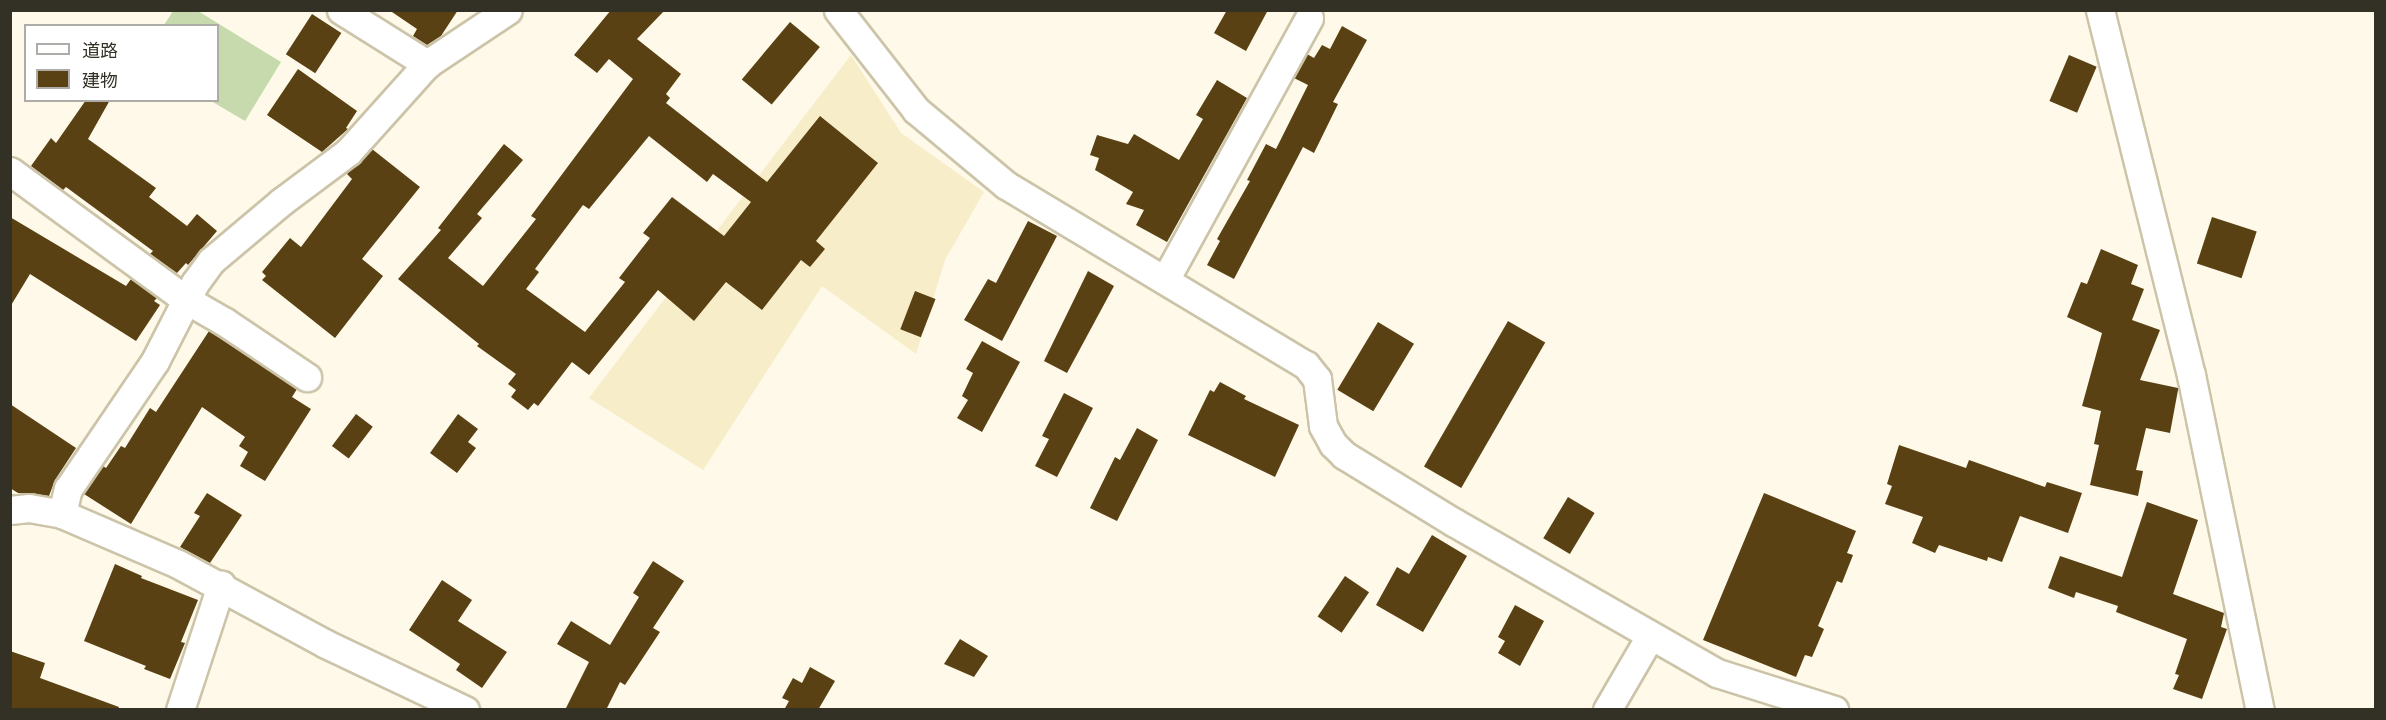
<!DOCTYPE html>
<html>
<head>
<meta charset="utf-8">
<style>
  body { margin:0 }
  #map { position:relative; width:2386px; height:720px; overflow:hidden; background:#fef9e8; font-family:Rubik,"Noto Sans JP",sans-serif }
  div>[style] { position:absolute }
  .built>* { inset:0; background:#f7edc9 }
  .green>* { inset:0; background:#c6daae }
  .building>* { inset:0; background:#5a4113; transform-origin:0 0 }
  .roads { filter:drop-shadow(2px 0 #ccc4a9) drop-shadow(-2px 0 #ccc4a9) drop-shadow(0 2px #ccc4a9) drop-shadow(0 -2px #ccc4a9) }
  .minor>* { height:27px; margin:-13.5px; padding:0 13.5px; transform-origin:13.5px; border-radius:13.5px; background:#fff }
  span { translate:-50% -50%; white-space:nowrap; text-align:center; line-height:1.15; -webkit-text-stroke:6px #fff; paint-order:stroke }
  .frame { position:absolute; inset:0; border:12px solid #333025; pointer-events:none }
  .legend { position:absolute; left:24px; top:24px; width:195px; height:78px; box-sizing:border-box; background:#fff; border:2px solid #adaca8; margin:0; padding:8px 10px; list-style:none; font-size:18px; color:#333025 }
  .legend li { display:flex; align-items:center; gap:12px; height:30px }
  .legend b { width:30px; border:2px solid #adaca8 }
</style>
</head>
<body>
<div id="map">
  <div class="built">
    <i style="clip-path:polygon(851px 55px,901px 133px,984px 192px,945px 260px,916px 354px,822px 286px,703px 470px,589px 398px)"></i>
  </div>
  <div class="green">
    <i style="clip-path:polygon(173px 11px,198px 11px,281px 62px,245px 121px,211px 101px,218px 100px,218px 26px,164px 25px)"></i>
  </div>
  <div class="building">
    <i style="clip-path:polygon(389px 10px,458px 10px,441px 36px,427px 45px,413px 36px,417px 29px)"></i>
    <i style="clip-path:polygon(evenodd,611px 10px,665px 10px,637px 39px,681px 74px,666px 94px,670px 98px,666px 103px,767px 182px,820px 116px,878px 163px,816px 241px,825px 249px,810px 267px,801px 260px,762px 310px,726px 282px,694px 321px,658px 290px,589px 375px,572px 362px,538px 406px,534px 403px,528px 410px,511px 397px,516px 390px,508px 384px,516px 374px,477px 346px,479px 344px,398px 279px,441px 230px,438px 228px,504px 144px,523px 160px,477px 214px,482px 218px,448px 258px,483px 286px,536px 219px,531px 216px,633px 79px,609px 59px,597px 73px,574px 55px,611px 10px,649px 136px,707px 182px,713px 174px,751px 202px,724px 236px,672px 197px,643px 233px,650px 238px,619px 278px,625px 282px,585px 332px,526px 289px,539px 272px,535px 269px,583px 205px,589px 209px,649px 136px)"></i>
    <i style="clip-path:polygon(1227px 10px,1268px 10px,1246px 51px,1214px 33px)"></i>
    <i style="left:312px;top:14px;width:35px;height:48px;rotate:33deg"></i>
    <i style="left:790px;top:22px;width:39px;height:75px;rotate:40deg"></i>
    <i style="clip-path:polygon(1342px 26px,1367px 40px,1333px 102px,1338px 104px,1314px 153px,1303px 147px,1234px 279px,1207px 265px,1220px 241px,1217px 239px,1250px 181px,1247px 180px,1266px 144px,1276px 149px,1308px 85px,1294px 78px,1307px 54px,1314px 58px,1322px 45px,1330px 49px)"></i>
    <i style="left:2069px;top:55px;width:30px;height:50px;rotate:23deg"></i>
    <i style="clip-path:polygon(298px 69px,357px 111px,346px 128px,348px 129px,322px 152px,267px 115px)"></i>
    <i style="clip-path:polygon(1217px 80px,1247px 98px,1167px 242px,1136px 225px,1144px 210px,1126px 204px,1133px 192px,1095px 170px,1099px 158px,1090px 155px,1097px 135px,1128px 144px,1134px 134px,1179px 160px,1203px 119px,1196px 115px)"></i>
    <i style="clip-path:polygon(86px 100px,110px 100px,88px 139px,156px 188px,149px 197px,187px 226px,197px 214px,217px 231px,188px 265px,186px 263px,177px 273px,150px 254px,153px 251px,66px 187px,63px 190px,31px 166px,51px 138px,56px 143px)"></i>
    <i style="clip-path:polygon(372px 149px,420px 187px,362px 259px,383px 276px,335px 338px,262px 280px,266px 276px,262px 272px,290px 238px,301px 247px,352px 179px,347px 174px,350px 170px)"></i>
    <i style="clip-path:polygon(10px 217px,126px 286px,131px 279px,157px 298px,154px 301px,160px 305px,136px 341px,30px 274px,10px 307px)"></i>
    <i style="left:2212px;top:217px;width:47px;height:49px;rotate:18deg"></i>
    <i style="clip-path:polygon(1028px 221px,1057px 236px,1002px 341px,964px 320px,988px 279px,996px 283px)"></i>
    <i style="clip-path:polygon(2101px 249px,2138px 265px,2131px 284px,2144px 289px,2132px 320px,2160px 330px,2140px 380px,2178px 388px,2178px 390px,2170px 433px,2146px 428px,2136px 470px,2143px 471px,2138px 496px,2090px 485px,2099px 445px,2094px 444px,2101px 411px,2082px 406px,2102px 333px,2067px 317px,2081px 282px,2087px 284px)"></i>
    <i style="clip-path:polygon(1088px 271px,1114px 286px,1067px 373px,1044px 361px)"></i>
    <i style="left:915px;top:291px;width:22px;height:41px;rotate:21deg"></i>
    <i style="left:1508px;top:321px;width:43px;height:168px;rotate:30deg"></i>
    <i style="left:1378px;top:322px;width:42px;height:79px;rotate:31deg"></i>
    <i style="clip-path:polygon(209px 331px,297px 389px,292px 397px,311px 409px,265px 481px,240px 466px,248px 452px,239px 446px,245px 437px,202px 407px,131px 524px,84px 494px,103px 466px,106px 468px,121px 446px,125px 448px,150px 408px,156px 412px)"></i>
    <i style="clip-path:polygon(982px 341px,1020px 362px,982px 432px,957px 418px,968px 400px,962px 396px,973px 373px,966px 369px)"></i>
    <i style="clip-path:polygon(1220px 382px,1246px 396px,1244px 399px,1299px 425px,1275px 477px,1188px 435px,1210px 390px,1214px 392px)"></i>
    <i style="clip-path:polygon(1064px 393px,1093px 408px,1057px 477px,1035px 466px,1049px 439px,1042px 436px)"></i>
    <i style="clip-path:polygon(10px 404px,76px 448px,55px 480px,49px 496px,18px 493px,10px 488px)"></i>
    <i style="left:356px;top:414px;width:21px;height:40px;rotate:37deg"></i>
    <i style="clip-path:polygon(458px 414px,478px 429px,468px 442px,476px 448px,457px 473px,430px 453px)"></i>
    <i style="clip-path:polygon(1137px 428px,1158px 440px,1117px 521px,1090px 508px,1115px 457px,1120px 460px)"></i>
    <i style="clip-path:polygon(1899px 445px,1966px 468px,1969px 460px,2045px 487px,2047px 482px,2082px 493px,2068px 533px,2020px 516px,2002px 562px,1988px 557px,1987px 561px,1939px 545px,1935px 553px,1912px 543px,1923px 517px,1885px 504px,1892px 486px,1887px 484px)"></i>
    <i style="clip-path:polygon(207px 493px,242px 515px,210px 563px,180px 547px,200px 516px,194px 513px)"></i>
    <i style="clip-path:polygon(1764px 493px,1856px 531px,1847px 553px,1853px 555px,1842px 583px,1837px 581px,1818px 626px,1824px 629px,1812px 657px,1805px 655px,1796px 677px,1703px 640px)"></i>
    <i style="left:1568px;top:497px;width:31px;height:48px;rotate:31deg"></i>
    <i style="clip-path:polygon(2147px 502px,2198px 520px,2173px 594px,2224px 613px,2221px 627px,2227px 629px,2202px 699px,2173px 689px,2179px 675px,2175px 674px,2187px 639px,2116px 612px,2118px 606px,2076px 592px,2074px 598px,2048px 588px,2060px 556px,2122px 577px)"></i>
    <i style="clip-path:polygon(1432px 535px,1467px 556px,1423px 632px,1376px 605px,1397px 567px,1409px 574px)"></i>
    <i style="clip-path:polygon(653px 561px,684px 581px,653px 628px,660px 632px,625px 685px,620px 682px,606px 710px,565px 710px,589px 662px,557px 644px,571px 621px,610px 645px,639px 597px,633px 593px)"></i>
    <i style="clip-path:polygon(115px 564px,142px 576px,141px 578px,198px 600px,181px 642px,185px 643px,170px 679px,144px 669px,146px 666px,84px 641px)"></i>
    <i style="left:1345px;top:576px;width:29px;height:49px;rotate:34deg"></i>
    <i style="clip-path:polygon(442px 580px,472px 600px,458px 621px,507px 652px,482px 688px,456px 670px,460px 664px,409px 630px)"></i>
    <i style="clip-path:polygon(1515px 605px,1544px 621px,1520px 666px,1498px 653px,1505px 641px,1498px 637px)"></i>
    <i style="clip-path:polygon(960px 639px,988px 656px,974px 677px,944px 664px)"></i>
    <i style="clip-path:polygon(10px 651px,45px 663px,40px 678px,119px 707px,118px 710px,10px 710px)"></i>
    <i style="clip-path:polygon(810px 667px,835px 681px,818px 710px,784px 710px,789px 701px,782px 698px,793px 678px,802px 683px)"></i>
  </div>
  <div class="roads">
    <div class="minor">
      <i style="left:341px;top:10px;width:102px;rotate:32.1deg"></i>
      <i style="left:838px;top:10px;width:127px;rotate:52deg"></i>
      <i style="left:916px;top:110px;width:117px;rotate:39.8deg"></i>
      <i style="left:1006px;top:185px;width:350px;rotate:31deg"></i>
      <i style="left:1306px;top:365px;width:18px;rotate:52deg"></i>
      <i style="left:1317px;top:379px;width:47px;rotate:82.7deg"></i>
      <i style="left:1323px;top:426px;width:21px;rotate:61deg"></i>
      <i style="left:1333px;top:444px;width:16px;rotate:45deg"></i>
      <i style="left:1344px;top:455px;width:130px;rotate:31.5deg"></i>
      <i style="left:1455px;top:523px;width:302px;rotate:29.8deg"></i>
      <i style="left:1717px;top:673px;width:123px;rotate:17.5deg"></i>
      <i style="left:2100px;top:10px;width:376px;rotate:76deg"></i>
      <i style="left:2191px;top:375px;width:342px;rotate:78.4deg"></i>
      <i style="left:10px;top:171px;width:217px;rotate:36.2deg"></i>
      <i style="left:185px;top:299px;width:46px;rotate:29.9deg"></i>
      <i style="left:225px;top:322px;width:99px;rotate:33.9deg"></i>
      <i style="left:1165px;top:280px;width:299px;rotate:-61.2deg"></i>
      <i style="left:10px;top:510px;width:19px;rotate:-6deg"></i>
      <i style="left:29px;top:508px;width:34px;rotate:10deg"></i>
      <i style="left:62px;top:514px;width:126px;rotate:23.3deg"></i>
      <i style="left:178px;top:564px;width:168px;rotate:28.4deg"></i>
      <i style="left:326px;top:644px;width:154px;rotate:25.4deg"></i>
      <i style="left:62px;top:514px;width:26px;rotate:-77deg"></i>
      <i style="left:68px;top:489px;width:155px;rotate:-55.8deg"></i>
      <i style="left:155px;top:361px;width:88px;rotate:-62.9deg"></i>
      <i style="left:195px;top:283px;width:27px;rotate:-54deg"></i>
      <i style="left:211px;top:261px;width:92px;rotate:-40.1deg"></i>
      <i style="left:281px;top:202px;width:84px;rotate:-36.7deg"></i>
      <i style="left:348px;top:152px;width:118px;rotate:-48.1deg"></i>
      <i style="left:427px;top:64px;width:97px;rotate:-33.7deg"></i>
      <i style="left:180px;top:710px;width:132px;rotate:-71.8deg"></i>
      <i style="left:1607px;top:710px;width:86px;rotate:-59.8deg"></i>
    </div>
  </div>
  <div class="frame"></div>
  <ul class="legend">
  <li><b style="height:8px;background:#fff"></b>道路</li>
  <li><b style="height:16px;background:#5a4113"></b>建物</li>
  </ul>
</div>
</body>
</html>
